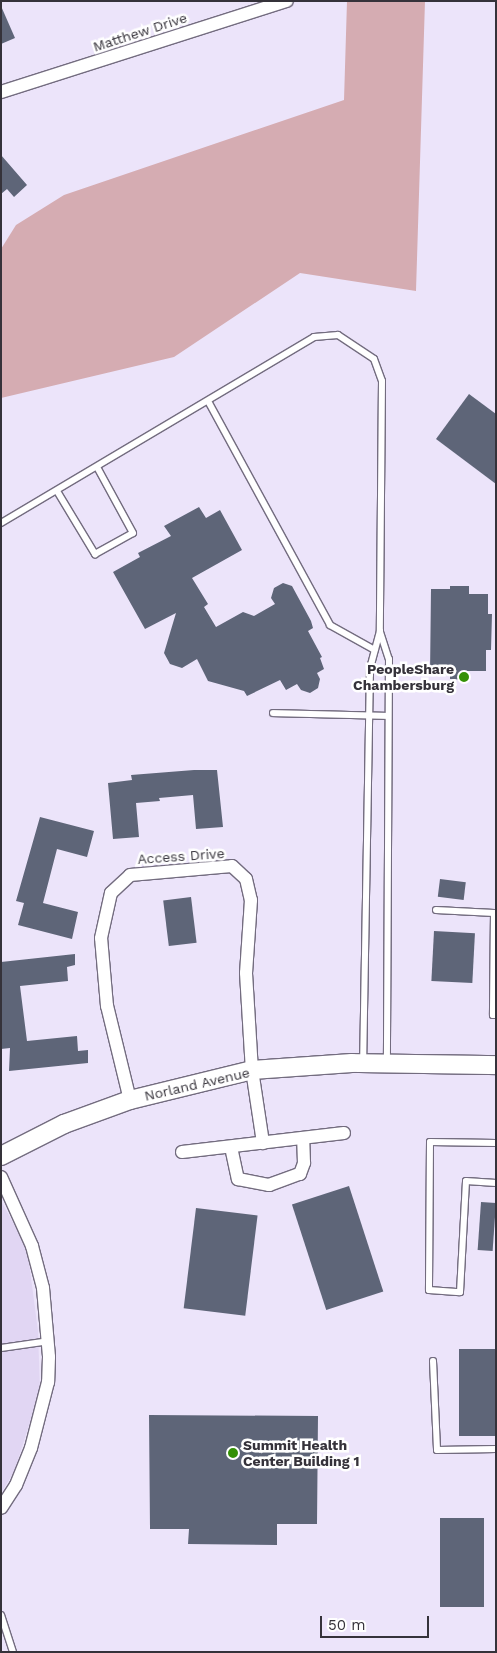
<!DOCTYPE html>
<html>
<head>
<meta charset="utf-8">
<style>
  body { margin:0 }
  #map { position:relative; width:497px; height:1653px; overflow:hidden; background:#ece4fa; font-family:"Work Sans",sans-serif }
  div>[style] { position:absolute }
  .built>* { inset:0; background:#e1d6f3 }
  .green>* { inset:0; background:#d5acb2 }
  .building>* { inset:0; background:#5e6578; transform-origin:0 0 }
  .roads { filter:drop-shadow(1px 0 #736c7f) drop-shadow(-1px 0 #736c7f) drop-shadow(0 1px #736c7f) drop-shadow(0 -1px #736c7f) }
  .lane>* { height:6px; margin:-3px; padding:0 3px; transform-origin:3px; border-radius:3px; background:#fff }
  .street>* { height:12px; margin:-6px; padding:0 6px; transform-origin:6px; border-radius:6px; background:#fff }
  .secondary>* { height:18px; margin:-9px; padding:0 9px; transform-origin:9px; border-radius:9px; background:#fff }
  .dots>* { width:14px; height:14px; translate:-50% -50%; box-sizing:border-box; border:2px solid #fff; border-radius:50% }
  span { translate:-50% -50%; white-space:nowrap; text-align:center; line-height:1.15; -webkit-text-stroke:5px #fff; paint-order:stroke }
  .street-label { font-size:14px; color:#35323a }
  .poi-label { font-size:14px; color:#35323a; font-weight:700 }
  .right { translate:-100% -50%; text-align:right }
  .left { translate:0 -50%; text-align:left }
  .frame { position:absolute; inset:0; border:2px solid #35323a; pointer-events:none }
  .scale { position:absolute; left:320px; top:1616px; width:109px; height:22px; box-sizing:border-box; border:2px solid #35323a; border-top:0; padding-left:6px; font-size:15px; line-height:18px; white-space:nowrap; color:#35323a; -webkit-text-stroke:4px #fff; paint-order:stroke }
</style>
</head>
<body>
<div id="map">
  <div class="built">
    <i style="clip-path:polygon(1px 1201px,27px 1247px,38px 1331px,40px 1391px,14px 1472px,1px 1493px)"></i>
  </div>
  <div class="green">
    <i style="clip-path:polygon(347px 1px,425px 1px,416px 291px,300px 273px,174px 357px,1px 398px,1px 249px,16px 225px,64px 195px,344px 100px)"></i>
  </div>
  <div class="building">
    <i style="clip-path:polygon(1px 6px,15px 38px,1px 44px)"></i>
    <i style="clip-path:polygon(1px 155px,27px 185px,14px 197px,7px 189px,1px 194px)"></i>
    <i style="clip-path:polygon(469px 394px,496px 414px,496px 484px,436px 439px)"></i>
    <i style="clip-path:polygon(199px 507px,206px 518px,220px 510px,242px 550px,192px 578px,208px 604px,204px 607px,216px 627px,243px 612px,254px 616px,275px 604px,271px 598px,274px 588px,283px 583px,292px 586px,311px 621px,313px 628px,308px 631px,322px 657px,320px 658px,324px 669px,317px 673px,320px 679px,318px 688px,310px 693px,301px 690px,297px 684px,286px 690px,280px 680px,247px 696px,244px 691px,208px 681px,197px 659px,182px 668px,170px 664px,164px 653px,176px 613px,145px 629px,113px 572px,140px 557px,138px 553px,171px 536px,164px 526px)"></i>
    <i style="clip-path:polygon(450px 586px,469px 586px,469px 594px,488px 594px,488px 614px,492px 614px,491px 650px,486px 650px,486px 671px,467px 671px,467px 680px,450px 679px,450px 675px,430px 674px,431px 589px,450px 589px)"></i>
    <i style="clip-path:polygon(194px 770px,217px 770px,223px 827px,196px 829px,193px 795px,159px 798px,160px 801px,136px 803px,139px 837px,113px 839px,108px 783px,132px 780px,131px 775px)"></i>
    <i style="clip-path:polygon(40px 817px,94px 831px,87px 857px,57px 849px,43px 903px,78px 912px,72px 939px,18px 925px,24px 903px,16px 901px)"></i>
    <i style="left:440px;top:879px;width:26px;height:18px;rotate:7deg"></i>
    <i style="left:191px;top:897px;width:46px;height:28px;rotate:83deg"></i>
    <i style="left:434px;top:931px;width:41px;height:50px;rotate:3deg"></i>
    <i style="clip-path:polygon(75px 954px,75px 965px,67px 967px,68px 981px,20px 986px,27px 1041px,77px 1036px,78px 1051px,88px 1050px,88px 1063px,9px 1071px,10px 1048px,1px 1049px,1px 962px)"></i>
    <i style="left:349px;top:1186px;width:111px;height:60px;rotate:72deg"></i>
    <i style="left:481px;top:1202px;width:15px;height:48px;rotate:4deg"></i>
    <i style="left:196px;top:1208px;width:62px;height:101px;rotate:7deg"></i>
    <i style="left:459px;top:1349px;width:37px;height:87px"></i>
    <i style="clip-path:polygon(149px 1415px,318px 1416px,317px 1524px,277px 1524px,277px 1545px,188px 1544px,189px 1529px,150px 1529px)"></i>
    <i style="left:440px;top:1518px;width:44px;height:89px"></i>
  </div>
  <div class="roads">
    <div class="lane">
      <i style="left:208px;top:401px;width:255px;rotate:61.4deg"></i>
      <i style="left:330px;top:625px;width:51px;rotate:29.1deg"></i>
      <i style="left:57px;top:491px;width:74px;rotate:58.9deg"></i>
      <i style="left:95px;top:554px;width:43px;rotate:-28.9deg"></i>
      <i style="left:133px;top:533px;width:75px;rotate:-118.6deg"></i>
      <i style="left:1px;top:523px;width:364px;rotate:-30.7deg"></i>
      <i style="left:314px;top:337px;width:24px;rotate:-5deg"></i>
      <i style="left:338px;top:335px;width:43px;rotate:33.7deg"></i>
      <i style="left:374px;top:359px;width:23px;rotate:70deg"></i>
      <i style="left:382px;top:381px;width:250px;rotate:90.5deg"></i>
      <i style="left:380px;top:631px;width:38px;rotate:105deg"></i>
      <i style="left:370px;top:668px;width:393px;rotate:91deg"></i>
      <i style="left:380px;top:632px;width:28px;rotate:72deg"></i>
      <i style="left:389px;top:659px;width:404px;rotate:90.3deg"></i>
      <i style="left:273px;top:713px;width:115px;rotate:1.5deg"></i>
      <i style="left:436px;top:910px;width:58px;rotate:3deg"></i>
      <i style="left:494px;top:913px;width:102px;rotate:90.6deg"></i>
      <i style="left:493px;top:1015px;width:3px"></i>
      <i style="left:496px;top:1143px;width:66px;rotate:-179.1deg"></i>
      <i style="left:430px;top:1142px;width:148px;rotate:90.4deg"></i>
      <i style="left:429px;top:1290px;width:31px;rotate:4deg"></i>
      <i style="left:460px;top:1292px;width:111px;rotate:-86.9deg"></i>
      <i style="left:466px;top:1181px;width:30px;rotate:4deg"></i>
      <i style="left:1px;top:1348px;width:49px;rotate:-8.3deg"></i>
      <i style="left:433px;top:1361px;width:89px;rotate:87.4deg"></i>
      <i style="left:437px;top:1450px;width:59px;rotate:-1deg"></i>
      <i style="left:1px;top:1615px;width:39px;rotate:72deg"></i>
    </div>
    <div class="street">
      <i style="left:1px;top:92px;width:300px;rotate:-17.7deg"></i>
      <i style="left:130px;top:1100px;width:97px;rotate:-103.7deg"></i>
      <i style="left:107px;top:1006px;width:68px;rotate:-95deg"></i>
      <i style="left:101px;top:938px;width:46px;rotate:-77.5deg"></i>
      <i style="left:111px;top:893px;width:26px;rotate:-43deg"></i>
      <i style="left:130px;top:875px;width:102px;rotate:-5deg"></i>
      <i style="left:232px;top:866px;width:19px;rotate:43deg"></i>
      <i style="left:246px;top:879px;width:22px;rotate:77deg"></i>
      <i style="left:251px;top:900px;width:73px;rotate:93.9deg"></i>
      <i style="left:246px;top:973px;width:97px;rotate:86.5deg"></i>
      <i style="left:252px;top:1070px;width:74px;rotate:81.4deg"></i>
      <i style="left:231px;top:1147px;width:33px;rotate:78deg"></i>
      <i style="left:238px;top:1179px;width:32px;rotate:11deg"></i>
      <i style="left:269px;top:1185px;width:33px;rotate:-20deg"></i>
      <i style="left:300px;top:1174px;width:12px;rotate:-70deg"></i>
      <i style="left:304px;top:1163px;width:25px;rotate:-92deg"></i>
      <i style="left:182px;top:1152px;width:163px;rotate:-6.7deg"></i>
      <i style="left:1px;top:1177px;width:76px;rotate:65.8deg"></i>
      <i style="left:32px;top:1246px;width:43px;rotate:75.3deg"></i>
      <i style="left:43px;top:1288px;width:69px;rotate:85deg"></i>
      <i style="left:49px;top:1357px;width:25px;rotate:92deg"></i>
      <i style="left:48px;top:1382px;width:68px;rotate:104.4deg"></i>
      <i style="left:31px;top:1448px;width:40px;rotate:112deg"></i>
      <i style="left:16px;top:1485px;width:27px;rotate:123deg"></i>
    </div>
    <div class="secondary">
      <i style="left:1px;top:1156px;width:71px;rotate:-26.9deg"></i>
      <i style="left:64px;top:1124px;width:70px;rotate:-20deg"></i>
      <i style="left:130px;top:1100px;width:126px;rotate:-13.8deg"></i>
      <i style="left:252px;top:1070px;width:100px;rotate:-4deg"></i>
      <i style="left:352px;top:1063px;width:144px;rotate:0.8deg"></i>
    </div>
  </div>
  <div class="dots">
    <i style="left:464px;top:677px;background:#339005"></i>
    <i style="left:233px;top:1453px;background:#339005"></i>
  </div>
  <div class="street-label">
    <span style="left:140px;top:32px;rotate:-18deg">Matthew Drive</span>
    <span style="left:181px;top:856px;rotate:-4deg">Access Drive</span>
    <span style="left:197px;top:1084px;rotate:-13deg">Norland Avenue</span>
  </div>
  <div class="poi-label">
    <span class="right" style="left:454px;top:677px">PeopleShare<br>Chambersburg</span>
    <span class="left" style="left:243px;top:1453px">Summit Health<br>Center Building 1</span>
  </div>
  <div class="frame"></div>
  <div class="scale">50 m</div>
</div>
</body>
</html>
